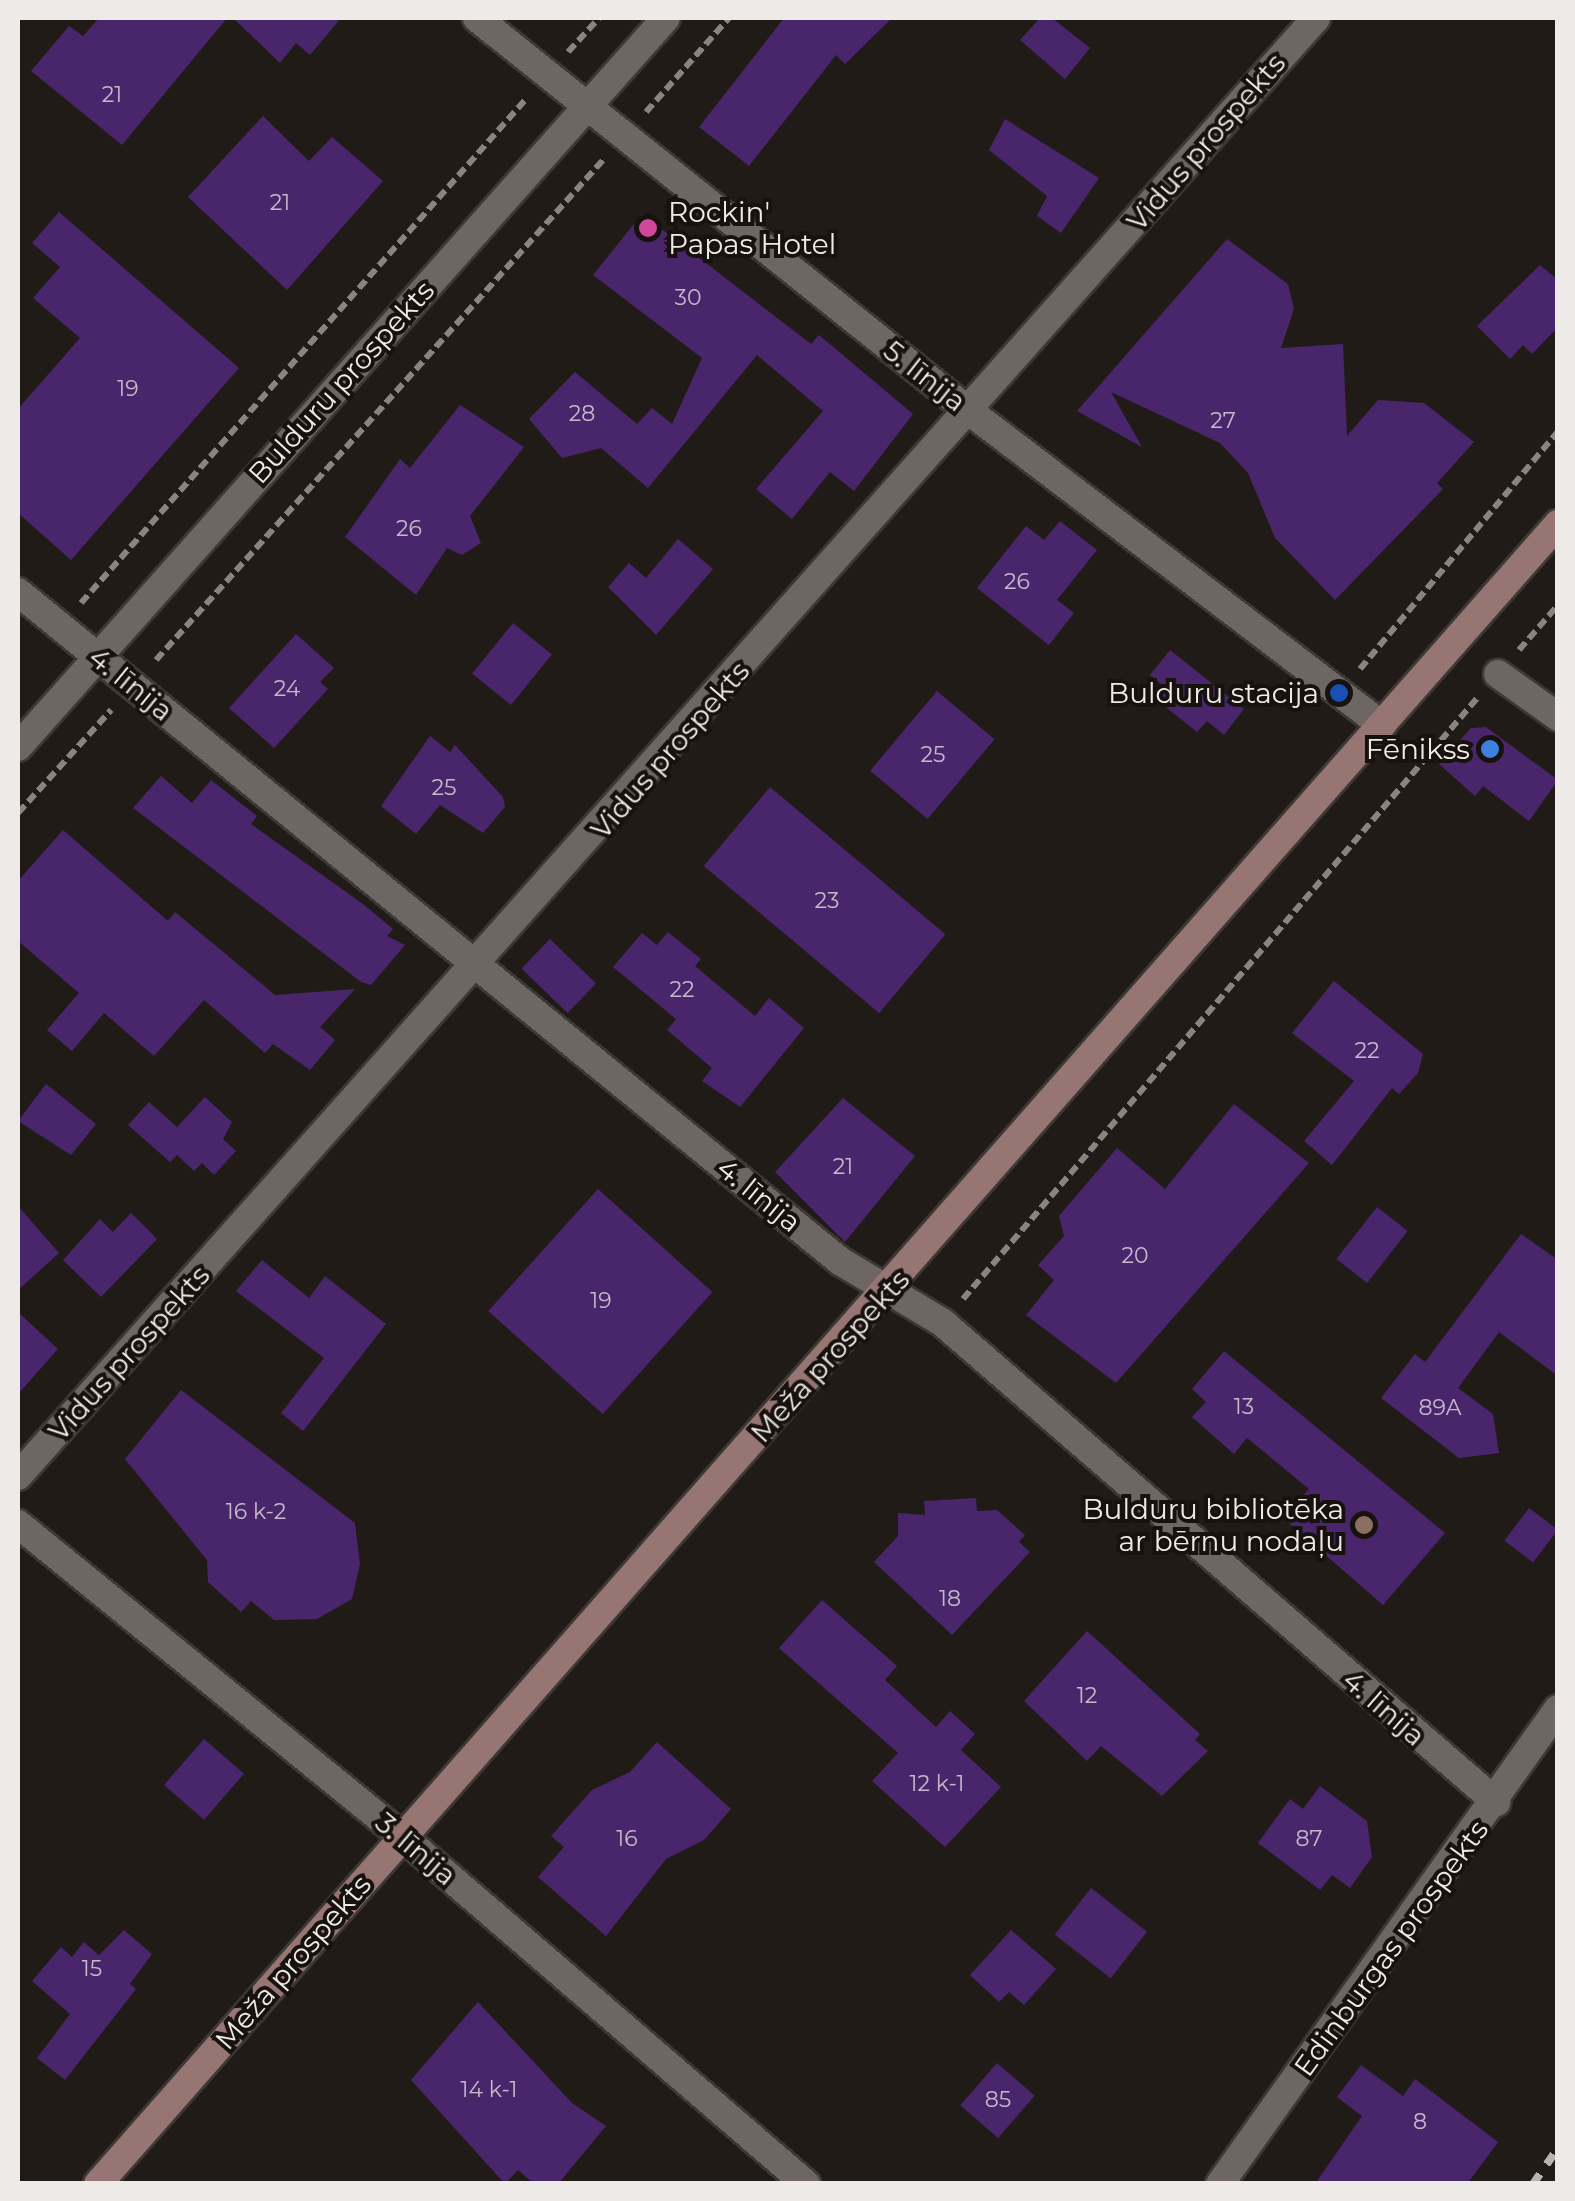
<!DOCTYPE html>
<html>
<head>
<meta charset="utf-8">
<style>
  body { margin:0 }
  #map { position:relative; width:1575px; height:2201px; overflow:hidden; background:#211b18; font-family:Montserrat,sans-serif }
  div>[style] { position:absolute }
  .building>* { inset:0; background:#49256b; transform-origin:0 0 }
  .path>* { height:6px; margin-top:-3px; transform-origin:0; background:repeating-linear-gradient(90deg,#898482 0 10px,transparent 0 15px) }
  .roads { filter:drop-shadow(2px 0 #3c3836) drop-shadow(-2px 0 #3c3836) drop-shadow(0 2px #3c3836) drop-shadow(0 -2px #3c3836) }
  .pedestrian>* { height:28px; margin:-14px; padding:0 14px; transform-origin:14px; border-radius:14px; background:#6e6663 }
  .minor>* { height:28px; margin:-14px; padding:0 14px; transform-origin:14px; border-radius:14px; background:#6e6663 }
  .tertiary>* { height:28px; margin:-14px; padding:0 14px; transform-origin:14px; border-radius:14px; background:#6e6663 }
  .secondary>* { height:28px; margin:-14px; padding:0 14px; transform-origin:14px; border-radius:14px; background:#967572 }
  .rail>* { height:8px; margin-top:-4px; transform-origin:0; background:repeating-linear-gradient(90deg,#b9b4b2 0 12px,transparent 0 24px) }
  .dots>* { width:28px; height:28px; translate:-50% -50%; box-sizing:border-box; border:5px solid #18120f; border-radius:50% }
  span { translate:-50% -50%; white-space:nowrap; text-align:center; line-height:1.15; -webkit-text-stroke:8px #18120f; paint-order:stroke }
  .number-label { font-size:22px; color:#c5b9c9 }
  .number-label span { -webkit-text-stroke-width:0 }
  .street-label { font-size:28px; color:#eeeae8 }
  .poi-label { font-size:28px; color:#eeeae8 }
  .left { translate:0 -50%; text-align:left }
  .right { translate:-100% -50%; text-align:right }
  .frame { position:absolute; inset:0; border:20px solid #eeeae8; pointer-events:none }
</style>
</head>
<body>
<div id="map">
  <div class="building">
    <i style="clip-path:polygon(99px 18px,227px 18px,122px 145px,31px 71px,69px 26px,83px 36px)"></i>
    <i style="clip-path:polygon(233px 18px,341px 18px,310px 55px,296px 43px,280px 63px)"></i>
    <i style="clip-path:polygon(784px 18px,892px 18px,845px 64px,836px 55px,749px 166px,699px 127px)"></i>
    <i style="clip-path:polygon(1040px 18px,1052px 18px,1090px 48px,1065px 79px,1020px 40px)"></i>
    <i style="clip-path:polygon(263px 116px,309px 161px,332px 137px,383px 181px,287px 290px,188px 197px)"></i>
    <i style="clip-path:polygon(1005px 119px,1099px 178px,1061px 233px,1037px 216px,1047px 196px,989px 150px)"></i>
    <i style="clip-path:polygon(59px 212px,239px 368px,71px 560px,18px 513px,18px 409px,80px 338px,33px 298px,60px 267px,32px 243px)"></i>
    <i style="clip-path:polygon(642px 214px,811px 344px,819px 335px,913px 414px,854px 491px,830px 472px,792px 519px,756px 489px,823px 411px,757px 355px,648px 488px,601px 448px,562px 458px,529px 419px,575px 372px,637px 424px,652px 408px,672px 424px,702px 358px,593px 275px)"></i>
    <i style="clip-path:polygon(1227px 239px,1288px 284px,1294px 309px,1281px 348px,1343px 344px,1347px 436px,1378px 400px,1424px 403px,1474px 442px,1437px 483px,1443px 489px,1335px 600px,1275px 538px,1248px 473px,1220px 443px,1111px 392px,1142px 447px,1077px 411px)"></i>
    <i style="clip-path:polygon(1540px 265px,1558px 280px,1558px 327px,1532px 354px,1523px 345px,1510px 359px,1477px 326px)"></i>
    <i style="clip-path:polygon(460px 405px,524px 447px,470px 516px,481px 543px,462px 555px,447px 548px,416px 595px,345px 537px,400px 459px,410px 468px)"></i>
    <i style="clip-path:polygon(1060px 521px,1097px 550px,1057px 600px,1074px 613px,1049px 645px,977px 588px,1026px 526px,1044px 540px)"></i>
    <i style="clip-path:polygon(678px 539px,713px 569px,656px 635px,608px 587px,629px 563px,646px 578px)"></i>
    <i style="left:513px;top:623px;width:50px;height:65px;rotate:39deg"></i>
    <i style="clip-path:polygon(296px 634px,334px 668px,320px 682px,328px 689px,274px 748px,229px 708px)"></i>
    <i style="clip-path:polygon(1170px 650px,1244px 709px,1224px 735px,1207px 721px,1197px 732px,1158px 701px,1167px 689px,1150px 675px)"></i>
    <i style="left:937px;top:691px;width:75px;height:104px;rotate:40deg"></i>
    <i style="clip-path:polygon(1486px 727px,1558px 780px,1529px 821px,1483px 786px,1475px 796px,1439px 764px,1471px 728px)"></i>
    <i style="clip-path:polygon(430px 736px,450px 752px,455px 745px,503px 797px,505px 807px,483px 833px,440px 805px,416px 834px,381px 806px)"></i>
    <i style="clip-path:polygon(161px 776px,192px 803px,211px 780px,257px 816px,251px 824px,363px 904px,393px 929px,387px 936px,405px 945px,371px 985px,361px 982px,133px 808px)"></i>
    <i style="left:770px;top:787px;width:229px;height:103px;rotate:40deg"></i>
    <i style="clip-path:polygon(63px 830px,168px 921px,175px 912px,275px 995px,355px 989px,320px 1027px,335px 1040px,310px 1070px,273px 1044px,265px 1053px,204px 1000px,154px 1056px,104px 1013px,72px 1051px,47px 1030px,79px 993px,18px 941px,18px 881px)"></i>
    <i style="clip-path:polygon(668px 932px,701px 959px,695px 966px,755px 1016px,769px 998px,804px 1028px,740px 1107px,702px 1081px,712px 1068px,667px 1030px,676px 1019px,613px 967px,642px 933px,657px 945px)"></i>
    <i style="left:550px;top:939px;width:64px;height:41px;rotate:44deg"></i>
    <i style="clip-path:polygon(1334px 981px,1423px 1054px,1418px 1073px,1399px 1094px,1392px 1088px,1332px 1165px,1304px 1141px,1354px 1081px,1292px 1033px)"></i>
    <i style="clip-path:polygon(46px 1084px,96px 1124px,71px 1155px,18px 1121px)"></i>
    <i style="clip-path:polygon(205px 1097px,232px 1122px,223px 1139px,236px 1151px,214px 1175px,202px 1163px,194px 1171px,177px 1155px,170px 1162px,128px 1125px,149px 1102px,177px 1127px)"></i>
    <i style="clip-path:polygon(843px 1098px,915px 1156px,845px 1242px,775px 1172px)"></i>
    <i style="clip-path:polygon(1234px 1104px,1309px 1163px,1116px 1383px,1026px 1315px,1054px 1280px,1038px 1265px,1064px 1236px,1059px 1216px,1117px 1148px,1165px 1189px)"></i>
    <i style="left:598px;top:1189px;width:154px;height:164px;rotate:42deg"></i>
    <i style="clip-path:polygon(18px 1206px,59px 1253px,18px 1290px)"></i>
    <i style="left:1377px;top:1207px;width:39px;height:66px;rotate:38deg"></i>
    <i style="clip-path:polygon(131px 1213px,157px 1239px,101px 1297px,63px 1260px,100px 1219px,113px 1232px)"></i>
    <i style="clip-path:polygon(1521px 1234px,1558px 1260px,1558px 1376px,1499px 1332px,1458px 1388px,1493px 1414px,1499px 1453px,1459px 1458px,1381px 1398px,1415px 1354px,1425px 1362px)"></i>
    <i style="clip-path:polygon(262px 1260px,309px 1298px,325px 1276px,386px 1324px,303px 1431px,281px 1413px,324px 1358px,236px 1291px)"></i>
    <i style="clip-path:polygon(18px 1312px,58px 1349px,18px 1394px)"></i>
    <i style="clip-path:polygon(1224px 1351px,1445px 1533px,1383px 1605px,1283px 1518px,1309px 1489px,1247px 1438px,1234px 1454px,1192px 1417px,1206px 1402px,1192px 1389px)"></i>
    <i style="clip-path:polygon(181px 1390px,355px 1523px,360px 1564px,352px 1599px,317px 1619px,274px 1620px,251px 1601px,241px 1612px,208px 1582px,207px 1560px,125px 1459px)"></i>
    <i style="clip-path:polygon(976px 1498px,977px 1511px,997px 1510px,1025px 1535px,1019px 1542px,1030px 1552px,952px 1635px,874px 1562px,898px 1536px,898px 1513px,925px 1515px,924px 1501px)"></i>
    <i style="left:1529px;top:1508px;width:36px;height:41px;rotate:37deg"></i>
    <i style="clip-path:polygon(822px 1600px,897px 1666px,885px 1680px,936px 1727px,950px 1711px,975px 1734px,961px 1750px,1001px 1787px,945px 1847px,872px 1781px,898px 1753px,779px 1648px)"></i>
    <i style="clip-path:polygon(1087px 1631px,1200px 1734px,1195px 1740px,1208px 1751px,1162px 1796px,1101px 1746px,1087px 1761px,1024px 1701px)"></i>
    <i style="left:204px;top:1739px;width:53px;height:61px;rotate:41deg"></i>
    <i style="clip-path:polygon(657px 1742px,731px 1809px,704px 1840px,666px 1859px,606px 1936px,538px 1877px,564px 1847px,551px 1836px,592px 1790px,630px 1772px)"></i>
    <i style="clip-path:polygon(1320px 1786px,1367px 1821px,1372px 1857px,1350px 1888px,1332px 1875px,1320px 1890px,1258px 1843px,1290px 1799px,1303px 1809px)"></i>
    <i style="left:1091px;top:1888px;width:71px;height:59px;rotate:38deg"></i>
    <i style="clip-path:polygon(124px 1930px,152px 1954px,130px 1984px,136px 1989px,65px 2080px,37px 2058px,70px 2014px,32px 1981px,61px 1947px,72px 1957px,84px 1942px,99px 1955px)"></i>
    <i style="clip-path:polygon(1011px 1930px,1056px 1969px,1024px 2005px,1009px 1992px,999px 2002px,970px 1975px)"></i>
    <i style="clip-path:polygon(478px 2002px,572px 2103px,606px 2126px,558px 2184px,534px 2184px,518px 2170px,505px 2184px,411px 2080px)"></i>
    <i style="left:997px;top:2063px;width:50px;height:56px;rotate:41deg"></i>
    <i style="clip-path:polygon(1361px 2065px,1403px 2096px,1415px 2079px,1498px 2142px,1467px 2184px,1315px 2184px,1362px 2116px,1337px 2097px)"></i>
  </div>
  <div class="path">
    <i style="left:568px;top:52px;width:46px;rotate:-47.6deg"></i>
    <i style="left:646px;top:112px;width:125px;rotate:-48.6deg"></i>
    <i style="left:81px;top:603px;width:672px;rotate:-48.56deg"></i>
    <i style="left:1519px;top:650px;width:60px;rotate:-49.1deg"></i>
    <i style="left:156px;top:660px;width:672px;rotate:-48.2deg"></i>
    <i style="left:1360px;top:669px;width:310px;rotate:-50.2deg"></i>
    <i style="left:18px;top:813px;width:139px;rotate:-47.9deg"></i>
    <i style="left:963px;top:1299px;width:792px;rotate:-49.45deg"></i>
  </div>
  <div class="roads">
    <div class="pedestrian">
      <i style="left:1498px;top:674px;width:74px;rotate:35.6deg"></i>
    </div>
    <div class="minor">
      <i style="left:477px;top:18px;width:630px;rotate:38.62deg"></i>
      <i style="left:969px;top:411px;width:519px;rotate:37.25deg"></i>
      <i style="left:18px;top:592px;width:1060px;rotate:39.14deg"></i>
      <i style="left:840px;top:1261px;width:120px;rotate:31deg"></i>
      <i style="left:943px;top:1323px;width:732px;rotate:40.9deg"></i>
      <i style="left:18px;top:1476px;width:1952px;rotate:-48.32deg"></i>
      <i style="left:18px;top:1524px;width:496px;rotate:39.1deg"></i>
      <i style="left:403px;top:1837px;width:532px;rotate:40.73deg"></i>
    </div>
    <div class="tertiary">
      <i style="left:18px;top:747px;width:975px;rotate:-48.37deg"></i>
      <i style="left:1220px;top:2184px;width:583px;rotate:-54.57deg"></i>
    </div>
    <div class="secondary">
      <i style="left:98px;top:2184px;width:2211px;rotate:-48.67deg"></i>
    </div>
  </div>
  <div class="rail">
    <i style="left:1533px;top:2184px;width:44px;rotate:-55.2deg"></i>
  </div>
  <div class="dots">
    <i style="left:648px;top:228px;background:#d1479c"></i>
    <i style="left:1339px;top:693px;background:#1a4fb4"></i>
    <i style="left:1490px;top:749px;background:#3f7fe0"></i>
    <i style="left:1364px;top:1525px;background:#8d6e63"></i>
  </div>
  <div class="number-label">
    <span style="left:112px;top:95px">21</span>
    <span style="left:280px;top:203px">21</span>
    <span style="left:688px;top:298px">30</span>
    <span style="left:128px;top:389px">19</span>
    <span style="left:582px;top:414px">28</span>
    <span style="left:1223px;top:421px">27</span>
    <span style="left:409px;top:529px">26</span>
    <span style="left:1017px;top:582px">26</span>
    <span style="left:287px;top:689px">24</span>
    <span style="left:933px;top:755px">25</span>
    <span style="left:444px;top:788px">25</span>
    <span style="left:827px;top:901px">23</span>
    <span style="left:682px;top:990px">22</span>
    <span style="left:1367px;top:1051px">22</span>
    <span style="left:843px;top:1167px">21</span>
    <span style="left:1135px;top:1256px">20</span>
    <span style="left:601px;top:1301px">19</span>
    <span style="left:1244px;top:1407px">13</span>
    <span style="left:1440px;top:1408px">89A</span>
    <span style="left:256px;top:1512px">16 k-2</span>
    <span style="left:950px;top:1599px">18</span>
    <span style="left:1087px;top:1696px">12</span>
    <span style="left:937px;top:1784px">12 k-1</span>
    <span style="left:627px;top:1839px">16</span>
    <span style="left:1309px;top:1839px">87</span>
    <span style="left:92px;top:1969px">15</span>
    <span style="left:489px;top:2090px">14 k-1</span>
    <span style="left:998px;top:2100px">85</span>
    <span style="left:1420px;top:2122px">8</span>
  </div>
  <div class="street-label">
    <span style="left:1206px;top:142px;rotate:-49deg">Vidus prospekts</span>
    <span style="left:925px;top:376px;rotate:38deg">5. līnija</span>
    <span style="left:341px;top:382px;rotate:-48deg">Bulduru prospekts</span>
    <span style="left:131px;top:684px;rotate:39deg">4. līnija</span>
    <span style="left:670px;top:750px;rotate:-49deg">Vidus prospekts</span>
    <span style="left:759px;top:1195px;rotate:39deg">4. līnija</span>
    <span style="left:129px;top:1353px;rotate:-48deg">Vidus prospekts</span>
    <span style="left:830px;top:1356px;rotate:-48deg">Meža prospekts</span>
    <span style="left:1384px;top:1708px;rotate:41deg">4. līnija</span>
    <span style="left:416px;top:1849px;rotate:40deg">3. līnija</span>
    <span style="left:1391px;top:1948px;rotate:-54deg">Edinburgas prospekts</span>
    <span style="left:293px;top:1962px;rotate:-49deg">Meža prospekts</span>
  </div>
  <div class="poi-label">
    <span class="left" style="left:668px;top:228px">Rockin'<br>Papas Hotel</span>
    <span class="right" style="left:1319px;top:693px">Bulduru stacija</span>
    <span class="right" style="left:1470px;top:749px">Fēnikss</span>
    <span class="right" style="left:1344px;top:1525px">Bulduru bibliotēka<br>ar bērnu nodaļu</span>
  </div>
  <div class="frame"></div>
</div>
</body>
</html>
